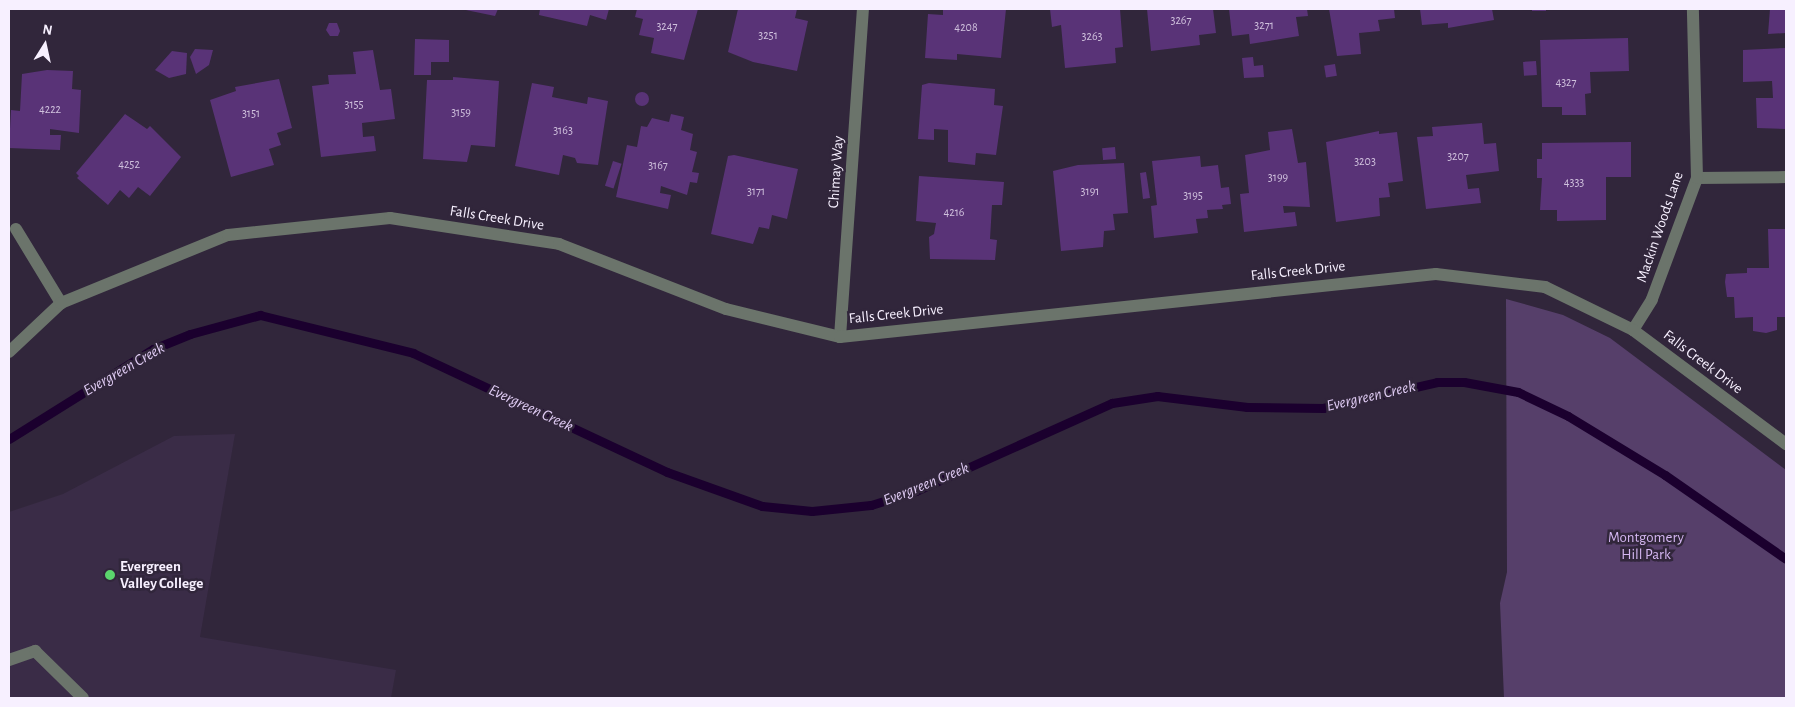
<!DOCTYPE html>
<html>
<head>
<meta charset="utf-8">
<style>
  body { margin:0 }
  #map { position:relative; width:1795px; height:707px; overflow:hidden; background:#31263b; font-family:"Alegreya Sans",sans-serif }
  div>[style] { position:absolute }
  .built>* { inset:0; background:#3a2c47 }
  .green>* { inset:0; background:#563f6a }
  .stream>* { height:9px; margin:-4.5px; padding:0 4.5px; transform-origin:4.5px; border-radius:4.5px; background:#1b002e }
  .building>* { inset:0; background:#593377; transform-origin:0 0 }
  .round { border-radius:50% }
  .lane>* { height:12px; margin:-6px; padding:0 6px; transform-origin:6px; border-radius:6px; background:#6b746b }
  .street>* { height:12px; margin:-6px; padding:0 6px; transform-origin:6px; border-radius:6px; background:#6b746b }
  .dots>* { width:14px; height:14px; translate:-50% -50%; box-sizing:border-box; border:2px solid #31263b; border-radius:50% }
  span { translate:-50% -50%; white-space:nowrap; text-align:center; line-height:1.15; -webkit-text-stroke:5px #31263b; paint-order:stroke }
  .number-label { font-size:12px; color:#d0c1dd }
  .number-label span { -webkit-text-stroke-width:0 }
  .street-label { font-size:15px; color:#f7f0ff }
  .park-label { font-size:15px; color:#d4b6f1 }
  .poi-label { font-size:15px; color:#f7f0ff; font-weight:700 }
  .left { translate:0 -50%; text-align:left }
  .water-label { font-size:16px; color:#dfcbf3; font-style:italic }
  .frame { position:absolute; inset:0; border:10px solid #f7f0ff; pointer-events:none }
  .north { position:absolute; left:20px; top:20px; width:50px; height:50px; -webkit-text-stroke:4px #31263b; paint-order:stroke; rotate:10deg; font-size:14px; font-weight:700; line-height:20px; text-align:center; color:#f7f0ff }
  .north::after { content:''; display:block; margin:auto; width:18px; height:22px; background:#f7f0ff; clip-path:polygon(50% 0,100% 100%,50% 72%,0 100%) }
</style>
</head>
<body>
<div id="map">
  <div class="built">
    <i style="clip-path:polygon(235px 434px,200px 637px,396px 670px,391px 698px,9px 698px,9px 512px,63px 494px,174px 436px)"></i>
  </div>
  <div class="green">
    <i style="clip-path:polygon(1506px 299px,1563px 315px,1610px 338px,1786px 470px,1786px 698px,1504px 698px,1500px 603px,1507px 572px)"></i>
  </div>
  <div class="stream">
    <i style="left:9px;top:439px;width:170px;rotate:-32deg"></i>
    <i style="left:153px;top:349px;width:40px;rotate:-22deg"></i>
    <i style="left:190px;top:334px;width:73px;rotate:-15.2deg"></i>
    <i style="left:260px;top:315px;width:158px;rotate:13.9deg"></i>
    <i style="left:413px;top:353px;width:280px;rotate:25.1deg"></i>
    <i style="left:667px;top:472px;width:101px;rotate:19.7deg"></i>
    <i style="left:762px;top:506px;width:50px;rotate:5.7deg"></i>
    <i style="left:812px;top:511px;width:59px;rotate:-5.8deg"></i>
    <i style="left:871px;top:505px;width:47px;rotate:-17.3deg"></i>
    <i style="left:916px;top:491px;width:215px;rotate:-24.2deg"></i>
    <i style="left:1112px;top:403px;width:46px;rotate:-8.8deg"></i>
    <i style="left:1157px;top:396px;width:91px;rotate:7deg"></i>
    <i style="left:1247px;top:407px;width:76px;rotate:0.8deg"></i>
    <i style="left:1323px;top:408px;width:117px;rotate:-12.8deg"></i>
    <i style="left:1437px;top:382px;width:27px"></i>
    <i style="left:1464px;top:382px;width:55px;rotate:10.5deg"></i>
    <i style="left:1518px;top:392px;width:55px;rotate:25.6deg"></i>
    <i style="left:1568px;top:416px;width:114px;rotate:31.3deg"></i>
    <i style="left:1665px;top:475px;width:147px;rotate:34.8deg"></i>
  </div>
  <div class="building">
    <i style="clip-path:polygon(461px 9px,498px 9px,495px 16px)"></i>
    <i style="clip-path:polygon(540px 9px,609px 9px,606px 20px,590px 15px,587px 26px,539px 15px)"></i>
    <i style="clip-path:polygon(637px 9px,698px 9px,684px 60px,651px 53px,654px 38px,639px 35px,643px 19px,635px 17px)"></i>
    <i style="clip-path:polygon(738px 9px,797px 9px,795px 18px,808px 21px,797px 71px,753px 62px,728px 52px)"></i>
    <i style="clip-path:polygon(943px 9px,1006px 9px,1001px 58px,957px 54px,957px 60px,925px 58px,928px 14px,943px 15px)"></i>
    <i style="clip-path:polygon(1050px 9px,1120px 9px,1123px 47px,1115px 48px,1116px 63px,1065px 68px,1061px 25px,1052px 27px)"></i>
    <i style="clip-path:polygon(1147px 9px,1213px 9px,1216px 33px,1199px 35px,1200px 45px,1151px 51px)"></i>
    <i style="clip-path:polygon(1229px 9px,1307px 9px,1308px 16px,1296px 17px,1299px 36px,1250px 44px,1249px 34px,1232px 36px)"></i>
    <i style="clip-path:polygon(1329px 9px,1394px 9px,1395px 18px,1378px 20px,1380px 31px,1359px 33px,1361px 54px,1337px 56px)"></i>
    <i style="clip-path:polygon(1420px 9px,1492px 9px,1494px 20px,1448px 28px,1448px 23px,1422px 25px)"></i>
    <i style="left:1532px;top:9px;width:14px;height:2px"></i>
    <i style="clip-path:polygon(1770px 9px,1786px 9px,1786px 33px,1768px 34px)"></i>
    <i style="clip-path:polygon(329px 23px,337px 23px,340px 31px,338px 36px,330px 36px,326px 30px)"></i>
    <i style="clip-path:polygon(1628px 38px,1629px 71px,1590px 72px,1591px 93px,1585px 94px,1586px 115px,1562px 115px,1562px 107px,1542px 107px,1540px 40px)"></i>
    <i style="clip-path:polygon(415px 39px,449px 40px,449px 62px,431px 62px,431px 75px,414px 75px)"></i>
    <i style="clip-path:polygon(1786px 48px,1786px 129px,1757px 128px,1756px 98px,1773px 98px,1772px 81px,1743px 82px,1743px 50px)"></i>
    <i style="clip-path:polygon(195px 49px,213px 50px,209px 65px,196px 74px,190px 57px)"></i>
    <i style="clip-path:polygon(373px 50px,380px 90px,391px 89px,395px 119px,362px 123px,363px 137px,374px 136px,376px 151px,321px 157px,312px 86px,329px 84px,328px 75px,356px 74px,353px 52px)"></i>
    <i style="clip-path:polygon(172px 51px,187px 53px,186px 74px,169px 78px,155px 70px)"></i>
    <i style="clip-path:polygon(1253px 57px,1254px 66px,1263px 65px,1264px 77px,1244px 78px,1242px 58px)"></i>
    <i style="left:1536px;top:61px;width:14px;height:13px;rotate:86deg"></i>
    <i style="left:1335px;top:64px;width:12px;height:11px;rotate:81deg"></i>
    <i style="clip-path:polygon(47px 70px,73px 71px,72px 89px,81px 90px,79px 133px,50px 129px,50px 135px,61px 135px,60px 150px,9px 148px,11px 110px,20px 111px,22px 74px)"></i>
    <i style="clip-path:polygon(453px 77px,499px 81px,495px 147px,471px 145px,467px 162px,423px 159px,427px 80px,453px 80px)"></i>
    <i style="clip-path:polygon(279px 79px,292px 128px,277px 133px,281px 145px,269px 149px,274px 165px,231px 177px,210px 100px,236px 91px,235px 87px)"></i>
    <i style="clip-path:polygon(532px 83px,554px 87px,552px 97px,587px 104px,588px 97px,608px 101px,598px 165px,577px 163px,575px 158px,563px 155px,559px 175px,515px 166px)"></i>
    <i style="clip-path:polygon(929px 83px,995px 89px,994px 105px,1003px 106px,996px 155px,976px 153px,975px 165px,948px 162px,948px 130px,934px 129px,934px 140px,918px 139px,922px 85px)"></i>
    <i class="round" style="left:635px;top:92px;width:14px;height:14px"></i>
    <i style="clip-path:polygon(125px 114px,147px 129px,150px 126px,181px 157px,150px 196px,138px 187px,129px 198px,120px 190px,108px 205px,77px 178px,79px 176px,76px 173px)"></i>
    <i style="clip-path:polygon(671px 114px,684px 117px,681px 130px,693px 134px,690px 150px,697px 152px,692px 172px,699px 173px,697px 183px,690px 182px,687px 195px,661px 186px,660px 193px,671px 195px,668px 209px,616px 197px,627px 145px,637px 147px,641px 126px,647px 127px,652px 118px,669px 122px)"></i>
    <i style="clip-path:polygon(1482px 123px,1484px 144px,1496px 143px,1499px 171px,1466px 175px,1468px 189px,1479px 188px,1481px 203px,1426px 209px,1417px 137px,1433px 136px,1432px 127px)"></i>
    <i style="clip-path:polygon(1292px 129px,1298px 163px,1306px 162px,1310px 207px,1283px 206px,1284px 213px,1295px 212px,1297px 226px,1244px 232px,1240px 194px,1249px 193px,1245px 155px,1270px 150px,1268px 132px)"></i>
    <i style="clip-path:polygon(1379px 131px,1379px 134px,1397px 132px,1403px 181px,1388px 183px,1390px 197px,1379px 198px,1380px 216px,1336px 222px,1326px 142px)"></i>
    <i style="clip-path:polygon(1631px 142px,1631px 177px,1606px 177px,1606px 220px,1557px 221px,1557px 210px,1540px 210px,1542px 178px,1537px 178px,1537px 159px,1542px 159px,1542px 143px)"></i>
    <i style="left:1115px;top:147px;width:12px;height:13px;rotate:85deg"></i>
    <i style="clip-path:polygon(734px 155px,798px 169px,787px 219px,772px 215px,769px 229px,759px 227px,753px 244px,711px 234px,728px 156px)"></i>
    <i style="clip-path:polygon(1200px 156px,1201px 167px,1218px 165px,1221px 188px,1229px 187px,1231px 204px,1222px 205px,1223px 209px,1207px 210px,1208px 218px,1196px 219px,1198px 233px,1154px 238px,1151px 206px,1157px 205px,1152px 161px)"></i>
    <i style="left:613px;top:161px;width:9px;height:26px;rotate:18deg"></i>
    <i style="clip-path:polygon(1124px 163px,1128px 213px,1113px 214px,1115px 230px,1104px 231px,1103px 247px,1061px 251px,1053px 171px,1078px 165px)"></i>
    <i style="clip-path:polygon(1146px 172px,1150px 198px,1143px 199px,1140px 173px)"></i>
    <i style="clip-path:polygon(919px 176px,1004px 182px,1002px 205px,992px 205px,990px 239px,997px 240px,995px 260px,930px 259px,929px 237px,934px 234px,936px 223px,916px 221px)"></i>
    <i style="clip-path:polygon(1768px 229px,1786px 229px,1786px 317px,1777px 317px,1777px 330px,1766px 333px,1753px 331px,1753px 317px,1735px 318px,1734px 297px,1727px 297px,1725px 282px,1726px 274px,1747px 273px,1747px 268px,1769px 268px)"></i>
  </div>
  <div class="lane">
    <i style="left:9px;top:660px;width:28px;rotate:-19deg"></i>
    <i style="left:35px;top:651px;width:67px;rotate:44.4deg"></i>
  </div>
  <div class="street">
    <i style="left:1697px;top:178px;width:89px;rotate:-0.6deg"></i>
    <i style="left:16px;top:229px;width:87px;rotate:58.7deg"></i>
    <i style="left:1633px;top:330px;width:36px;rotate:-58deg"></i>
    <i style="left:1652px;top:299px;width:129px;rotate:-69.6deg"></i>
    <i style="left:1697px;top:178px;width:169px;rotate:-91.4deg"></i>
    <i style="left:840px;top:337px;width:329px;rotate:-86deg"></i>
    <i style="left:9px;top:352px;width:71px;rotate:-43.3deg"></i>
    <i style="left:61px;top:303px;width:180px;rotate:-22.2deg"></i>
    <i style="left:228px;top:235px;width:163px;rotate:-6deg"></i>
    <i style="left:390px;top:218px;width:171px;rotate:8.7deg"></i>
    <i style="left:559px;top:244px;width:179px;rotate:21.3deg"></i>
    <i style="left:726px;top:309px;width:117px;rotate:13.8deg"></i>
    <i style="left:840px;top:337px;width:599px;rotate:-6.03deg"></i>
    <i style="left:1436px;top:274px;width:110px;rotate:6.8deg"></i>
    <i style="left:1545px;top:287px;width:98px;rotate:26deg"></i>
    <i style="left:1633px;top:330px;width:191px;rotate:36.7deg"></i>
  </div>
  <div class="dots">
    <i style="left:110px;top:575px;background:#5bd56d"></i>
  </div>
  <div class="number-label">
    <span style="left:1181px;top:21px">3267</span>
    <span style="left:1264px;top:26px">3271</span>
    <span style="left:667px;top:27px">3247</span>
    <span style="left:966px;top:28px">4208</span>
    <span style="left:768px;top:36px">3251</span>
    <span style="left:1092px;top:37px">3263</span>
    <span style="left:1566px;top:83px">4327</span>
    <span style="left:354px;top:105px">3155</span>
    <span style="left:50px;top:110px">4222</span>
    <span style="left:461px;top:113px">3159</span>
    <span style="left:251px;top:114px">3151</span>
    <span style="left:563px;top:131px">3163</span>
    <span style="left:1458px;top:157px">3207</span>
    <span style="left:1365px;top:162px">3203</span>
    <span style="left:129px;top:165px">4252</span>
    <span style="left:658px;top:166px">3167</span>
    <span style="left:1278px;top:178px">3199</span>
    <span style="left:1574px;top:183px">4333</span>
    <span style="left:756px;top:192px">3171</span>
    <span style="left:1090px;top:192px">3191</span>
    <span style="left:1193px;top:196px">3195</span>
    <span style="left:954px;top:213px">4216</span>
  </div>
  <div class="street-label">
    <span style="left:836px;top:172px;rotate:-86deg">Chimay Way</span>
    <span style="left:497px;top:218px;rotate:9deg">Falls Creek Drive</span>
    <span style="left:1660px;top:227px;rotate:-71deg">Mackin Woods Lane</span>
    <span style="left:1298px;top:271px;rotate:-6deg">Falls Creek Drive</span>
    <span style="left:896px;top:314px;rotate:-6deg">Falls Creek Drive</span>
    <span style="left:1703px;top:362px;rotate:37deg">Falls Creek Drive</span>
  </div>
  <div class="park-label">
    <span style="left:1646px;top:546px">Montgomery<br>Hill Park</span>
  </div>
  <div class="poi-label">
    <span class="left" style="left:120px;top:575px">Evergreen<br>Valley College</span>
  </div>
  <div class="water-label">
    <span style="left:124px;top:369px;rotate:-30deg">Evergreen Creek</span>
    <span style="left:1371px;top:396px;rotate:-13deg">Evergreen Creek</span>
    <span style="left:531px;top:408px;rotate:25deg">Evergreen Creek</span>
    <span style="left:926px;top:484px;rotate:-22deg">Evergreen Creek</span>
  </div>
  <div class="frame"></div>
  <div class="north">N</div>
</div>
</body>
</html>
